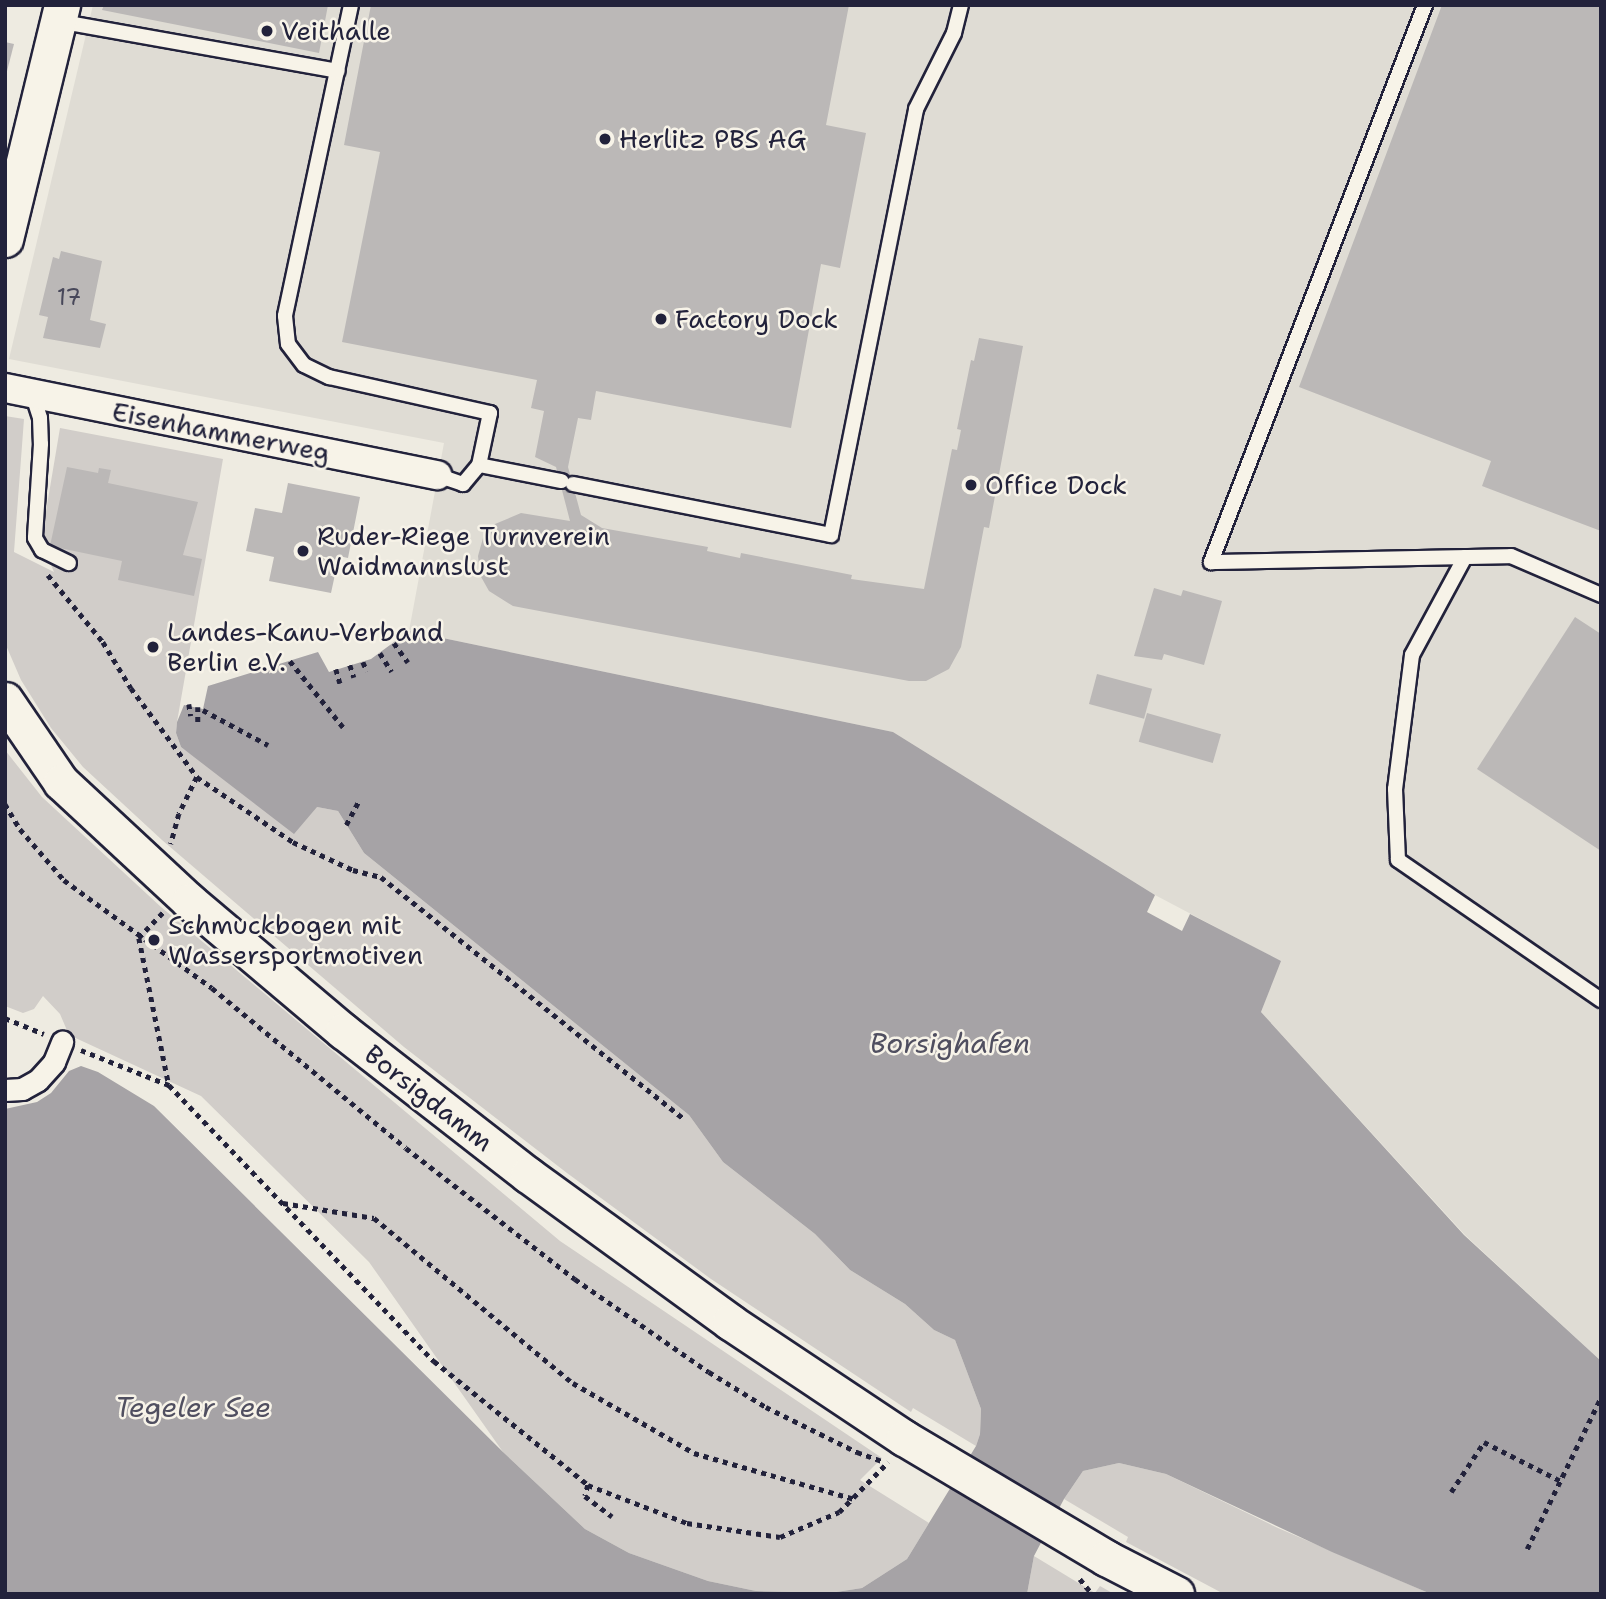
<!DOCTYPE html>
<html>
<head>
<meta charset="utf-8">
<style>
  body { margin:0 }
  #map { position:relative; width:1606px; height:1599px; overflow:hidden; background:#eeebe1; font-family:"Shantell Sans",sans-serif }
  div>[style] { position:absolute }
  .built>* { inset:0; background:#dfdcd4 }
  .green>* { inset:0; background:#d1cdc9 }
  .water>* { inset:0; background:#a6a3a6 }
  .building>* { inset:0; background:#bbb8b7; transform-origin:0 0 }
  .path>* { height:4.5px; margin-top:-2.25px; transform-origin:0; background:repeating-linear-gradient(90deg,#22223b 0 5px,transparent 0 10px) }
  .roads { filter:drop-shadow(2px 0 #22223b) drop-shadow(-2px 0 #22223b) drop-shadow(0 2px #22223b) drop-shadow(0 -2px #22223b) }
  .service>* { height:14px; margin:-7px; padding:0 7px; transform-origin:7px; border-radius:7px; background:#f7f3e8 }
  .pedestrian>* { height:21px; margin:-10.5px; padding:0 10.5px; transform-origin:10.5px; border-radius:10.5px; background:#f7f3e8 }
  .minor>* { height:28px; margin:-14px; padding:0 14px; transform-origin:14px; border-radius:14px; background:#f7f3e8 }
  .tertiary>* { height:35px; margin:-17.5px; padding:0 17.5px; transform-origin:17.5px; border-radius:17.5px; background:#f7f3e8 }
  .dots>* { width:19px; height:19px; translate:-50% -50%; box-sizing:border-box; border:4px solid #f7f3e8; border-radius:50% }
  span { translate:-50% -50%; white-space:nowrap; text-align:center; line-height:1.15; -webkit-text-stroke:5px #f7f3e8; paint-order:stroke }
  .number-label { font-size:23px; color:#48485a }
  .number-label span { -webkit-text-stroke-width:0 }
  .poi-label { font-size:26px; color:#22223b }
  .left { translate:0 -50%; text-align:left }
  .street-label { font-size:26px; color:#22223b }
  .water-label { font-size:28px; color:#504f60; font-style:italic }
  .frame { position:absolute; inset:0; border:7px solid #22223b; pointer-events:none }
</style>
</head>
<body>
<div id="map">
  <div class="built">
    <i style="clip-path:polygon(93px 5px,1601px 5px,1601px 1361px,1465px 1235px,1261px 1012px,1280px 961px,1155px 895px,893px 732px,409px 631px,444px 443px,9px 359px)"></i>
  </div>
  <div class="green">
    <i style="clip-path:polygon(5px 416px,24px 419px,14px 552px,54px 572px,41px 541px,60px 428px,223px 459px,177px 722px,176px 733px,181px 747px,198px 759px,317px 807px,338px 811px,364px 853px,689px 1115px,723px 1162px,815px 1234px,850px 1270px,905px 1304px,934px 1330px,955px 1340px,981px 1409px,980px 1434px,976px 1446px,913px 1408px,911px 1412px,711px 1279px,567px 1173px,404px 1047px,162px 840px,83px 767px,51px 728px,21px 680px,5px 643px)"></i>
    <i style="clip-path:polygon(5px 750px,42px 797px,161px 907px,560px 1241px,882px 1458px,860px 1480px,929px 1523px,907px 1559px,862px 1588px,830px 1593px,756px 1591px,708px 1581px,629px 1553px,585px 1529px,503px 1452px,369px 1262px,201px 1096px,69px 1035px,60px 1014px,43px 996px,34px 1009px,23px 1013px,5px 1006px)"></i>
    <i style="clip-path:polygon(1119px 1463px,1166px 1474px,1278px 1528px,1431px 1594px,1224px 1594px,1126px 1542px,1128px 1537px,1064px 1499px,1083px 1471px)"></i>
    <i style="clip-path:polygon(1034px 1556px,1095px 1593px,1100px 1586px,1114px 1594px,1027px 1594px)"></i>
  </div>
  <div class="water">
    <i style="clip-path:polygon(409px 631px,893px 732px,1155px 895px,1147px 912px,1182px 931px,1190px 914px,1281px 961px,1261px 1012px,1464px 1235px,1601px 1361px,1601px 1594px,1431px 1594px,1332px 1552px,1166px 1474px,1119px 1463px,1083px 1471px,1064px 1499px,1034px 1556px,1027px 1594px,5px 1594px,5px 1109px,37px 1102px,51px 1093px,69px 1071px,81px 1066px,98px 1072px,154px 1106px,503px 1452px,585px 1529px,629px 1553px,708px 1581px,756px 1591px,830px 1593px,862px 1588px,907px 1559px,976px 1446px,980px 1434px,981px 1409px,955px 1340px,934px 1330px,905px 1304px,850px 1270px,815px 1234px,723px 1162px,689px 1115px,364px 853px,338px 811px,317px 807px,294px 834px,181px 747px,176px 733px,177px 722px,184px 705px,203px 709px,208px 686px,318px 652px,329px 672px,371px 659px)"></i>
  </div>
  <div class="building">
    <i style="clip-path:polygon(104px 5px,328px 5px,319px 53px,102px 10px)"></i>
    <i style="clip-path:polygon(371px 5px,849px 5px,826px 125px,866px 133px,840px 268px,821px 264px,791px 428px,596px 391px,591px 420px,578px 418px,568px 467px,581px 515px,602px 528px,708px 547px,707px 551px,740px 558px,741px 553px,852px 575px,851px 579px,924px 589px,952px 449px,957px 450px,961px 430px,957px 429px,971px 360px,974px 361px,979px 338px,1023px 346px,989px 528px,984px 527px,961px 647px,949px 669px,926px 681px,909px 681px,513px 606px,489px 591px,480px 575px,478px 556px,483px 538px,495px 524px,521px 513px,570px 521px,556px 467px,535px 457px,544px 411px,531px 408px,537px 380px,342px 342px,380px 152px,344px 145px)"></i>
    <i style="clip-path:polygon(1442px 5px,1601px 5px,1601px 531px,1482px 486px,1491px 461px,1299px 387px)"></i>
    <i style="clip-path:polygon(5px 42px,14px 44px,6px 75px,5px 74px)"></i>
    <i style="clip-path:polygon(61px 251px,102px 261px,90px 320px,106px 324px,100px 348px,43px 338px,48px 317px,39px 315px,53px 257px,59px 259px)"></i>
    <i style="clip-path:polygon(67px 467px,98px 473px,99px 468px,111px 470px,108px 483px,198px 502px,183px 555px,202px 559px,194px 596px,118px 580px,122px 561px,50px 546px)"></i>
    <i style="clip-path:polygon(288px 483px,360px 497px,348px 558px,339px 556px,331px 593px,269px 581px,274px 557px,246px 551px,255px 508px,282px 513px)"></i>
    <i style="clip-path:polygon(1154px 588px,1181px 596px,1183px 590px,1222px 601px,1204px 665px,1164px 654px,1162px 660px,1134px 656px)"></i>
    <i style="clip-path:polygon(1575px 617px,1601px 634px,1601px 851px,1477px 769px)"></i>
    <i style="left:1097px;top:674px;width:57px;height:31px;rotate:15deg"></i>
    <i style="left:1147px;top:713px;width:77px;height:30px;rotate:16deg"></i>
  </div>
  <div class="path">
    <i style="left:48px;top:575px;width:87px;rotate:50.6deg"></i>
    <i style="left:103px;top:642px;width:54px;rotate:58.7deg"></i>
    <i style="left:131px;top:688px;width:111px;rotate:53.4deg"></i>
    <i style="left:197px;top:777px;width:41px;rotate:115.9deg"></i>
    <i style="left:179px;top:814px;width:31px;rotate:105deg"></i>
    <i style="left:394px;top:643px;width:24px;rotate:54deg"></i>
    <i style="left:380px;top:653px;width:22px;rotate:58deg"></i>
    <i style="left:290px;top:661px;width:85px;rotate:51.2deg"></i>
    <i style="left:363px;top:662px;width:10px;rotate:66deg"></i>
    <i style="left:350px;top:665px;width:13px;rotate:72deg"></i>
    <i style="left:336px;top:669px;width:15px;rotate:74deg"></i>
    <i style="left:189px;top:704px;width:12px;rotate:81deg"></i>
    <i style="left:198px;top:707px;width:15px;rotate:90deg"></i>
    <i style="left:203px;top:710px;width:74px;rotate:28.3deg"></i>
    <i style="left:197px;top:777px;width:116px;rotate:34.1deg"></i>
    <i style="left:293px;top:842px;width:66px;rotate:25deg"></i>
    <i style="left:353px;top:870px;width:29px;rotate:14deg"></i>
    <i style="left:381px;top:877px;width:388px;rotate:38.6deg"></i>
    <i style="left:5px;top:804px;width:29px;rotate:59deg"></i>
    <i style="left:20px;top:829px;width:67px;rotate:49.2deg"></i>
    <i style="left:64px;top:880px;width:183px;rotate:36.1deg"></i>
    <i style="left:212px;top:988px;width:251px;rotate:39.5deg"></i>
    <i style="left:406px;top:1148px;width:214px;rotate:37.8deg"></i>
    <i style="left:575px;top:1279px;width:163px;rotate:34.8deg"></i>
    <i style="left:709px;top:1372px;width:67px;rotate:31.6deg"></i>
    <i style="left:766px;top:1407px;width:102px;rotate:26.3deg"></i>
    <i style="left:857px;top:1452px;width:29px;rotate:20deg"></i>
    <i style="left:346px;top:825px;width:27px;rotate:-62deg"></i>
    <i style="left:163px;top:913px;width:35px;rotate:134deg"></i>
    <i style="left:139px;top:938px;width:150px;rotate:78.5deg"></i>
    <i style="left:5px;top:1018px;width:42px;rotate:22.3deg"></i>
    <i style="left:81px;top:1050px;width:95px;rotate:21.7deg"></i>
    <i style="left:169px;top:1085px;width:383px;rotate:46.2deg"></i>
    <i style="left:434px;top:1361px;width:198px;rotate:38.8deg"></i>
    <i style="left:588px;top:1485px;width:106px;rotate:21deg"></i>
    <i style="left:687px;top:1523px;width:94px;rotate:8.6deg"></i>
    <i style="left:780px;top:1537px;width:64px;rotate:-23deg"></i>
    <i style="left:839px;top:1512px;width:70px;rotate:-45.6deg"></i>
    <i style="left:283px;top:1203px;width:92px;rotate:9.4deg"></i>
    <i style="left:374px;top:1218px;width:259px;rotate:39.7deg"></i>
    <i style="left:573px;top:1383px;width:140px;rotate:30deg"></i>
    <i style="left:694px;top:1453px;width:166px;rotate:16deg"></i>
    <i style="left:588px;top:1485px;width:11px;rotate:105deg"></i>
    <i style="left:585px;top:1496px;width:34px;rotate:37deg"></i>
    <i style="left:1451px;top:1492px;width:60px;rotate:-56.6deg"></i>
    <i style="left:1484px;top:1442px;width:86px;rotate:26.9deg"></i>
    <i style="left:1527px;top:1549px;width:169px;rotate:-64deg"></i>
    <i style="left:1080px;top:1579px;width:19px;rotate:51deg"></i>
  </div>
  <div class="roads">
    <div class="service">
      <i style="left:351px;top:5px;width:318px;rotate:102deg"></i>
      <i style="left:285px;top:316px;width:28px;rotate:84deg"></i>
      <i style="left:288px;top:344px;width:26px;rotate:53deg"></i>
      <i style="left:304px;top:365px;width:28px;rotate:26deg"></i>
      <i style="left:329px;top:377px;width:165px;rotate:12.6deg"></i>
      <i style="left:490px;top:413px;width:53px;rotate:101.9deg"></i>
      <i style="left:479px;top:465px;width:25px;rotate:130deg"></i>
      <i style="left:463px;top:484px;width:28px;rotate:-161deg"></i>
      <i style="left:1425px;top:5px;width:597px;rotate:111.02deg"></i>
      <i style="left:1211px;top:562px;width:300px;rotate:-1.1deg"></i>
      <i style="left:1511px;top:556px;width:98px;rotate:23.4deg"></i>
      <i style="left:58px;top:21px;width:284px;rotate:10.1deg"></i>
      <i style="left:32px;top:393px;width:26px;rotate:72deg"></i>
      <i style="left:40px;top:418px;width:26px;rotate:88deg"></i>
      <i style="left:41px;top:444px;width:94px;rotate:93.7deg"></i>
      <i style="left:35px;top:538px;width:14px;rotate:60deg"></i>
      <i style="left:42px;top:550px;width:30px;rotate:26deg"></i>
      <i style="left:479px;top:465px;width:84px;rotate:11deg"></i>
      <i style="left:573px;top:484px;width:263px;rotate:11.2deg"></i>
      <i style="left:831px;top:535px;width:434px;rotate:-78.7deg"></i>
      <i style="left:916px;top:109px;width:85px;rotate:-63.4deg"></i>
      <i style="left:954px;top:33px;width:29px;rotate:-76deg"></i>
      <i style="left:1465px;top:557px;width:111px;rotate:118.4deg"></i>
      <i style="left:1412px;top:655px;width:135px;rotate:97.2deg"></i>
      <i style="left:1395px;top:789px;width:71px;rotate:87.6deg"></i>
      <i style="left:1398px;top:860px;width:247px;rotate:34.6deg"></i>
    </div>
    <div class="pedestrian">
      <i style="left:5px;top:1090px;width:17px;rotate:-3deg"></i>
      <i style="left:22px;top:1089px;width:18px;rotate:-29deg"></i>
      <i style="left:38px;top:1080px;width:24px;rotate:-48deg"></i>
      <i style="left:54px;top:1062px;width:22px;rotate:-68deg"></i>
    </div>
    <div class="minor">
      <i style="left:5px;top:388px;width:441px;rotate:11.4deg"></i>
    </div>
    <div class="tertiary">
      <i style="left:5px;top:239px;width:241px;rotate:-76.3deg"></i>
      <i style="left:5px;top:700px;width:99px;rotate:55.7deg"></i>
      <i style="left:61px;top:782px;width:175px;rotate:42.9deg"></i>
      <i style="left:189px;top:901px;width:202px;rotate:40.2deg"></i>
      <i style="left:343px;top:1031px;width:234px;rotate:37.9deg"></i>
      <i style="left:528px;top:1175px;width:250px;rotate:36deg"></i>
      <i style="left:730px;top:1322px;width:209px;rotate:33.7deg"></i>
      <i style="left:904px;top:1438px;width:235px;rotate:30.7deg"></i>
      <i style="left:1106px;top:1558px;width:79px;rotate:27.2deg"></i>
    </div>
  </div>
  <div class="dots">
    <i style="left:267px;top:31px;background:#22223b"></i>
    <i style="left:605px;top:139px;background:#22223b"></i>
    <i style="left:661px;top:319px;background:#22223b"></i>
    <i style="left:971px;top:485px;background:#22223b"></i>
    <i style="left:303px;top:551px;background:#22223b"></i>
    <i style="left:153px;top:647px;background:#22223b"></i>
    <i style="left:154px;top:940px;background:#22223b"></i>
  </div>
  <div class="number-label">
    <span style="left:69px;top:297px">17</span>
  </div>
  <div class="poi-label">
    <span class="left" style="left:281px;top:31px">Veithalle</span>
    <span class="left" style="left:619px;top:139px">Herlitz PBS AG</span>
    <span class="left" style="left:675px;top:319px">Factory Dock</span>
    <span class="left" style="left:985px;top:485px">Office Dock</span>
    <span class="left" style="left:317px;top:551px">Ruder-Riege Turnverein<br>Waidmannslust</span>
    <span class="left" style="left:167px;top:647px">Landes-Kanu-Verband<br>Berlin e.V.</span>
    <span class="left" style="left:168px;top:940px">Schmuckbogen mit<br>Wassersportmotiven</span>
  </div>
  <div class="street-label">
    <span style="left:221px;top:432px;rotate:11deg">Eisenhammerweg</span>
    <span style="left:429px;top:1098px;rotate:38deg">Borsigdamm</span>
  </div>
  <div class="water-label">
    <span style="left:950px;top:1043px">Borsighafen</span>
    <span style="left:193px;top:1407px">Tegeler See</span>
  </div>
  <div class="frame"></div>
</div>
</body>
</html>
